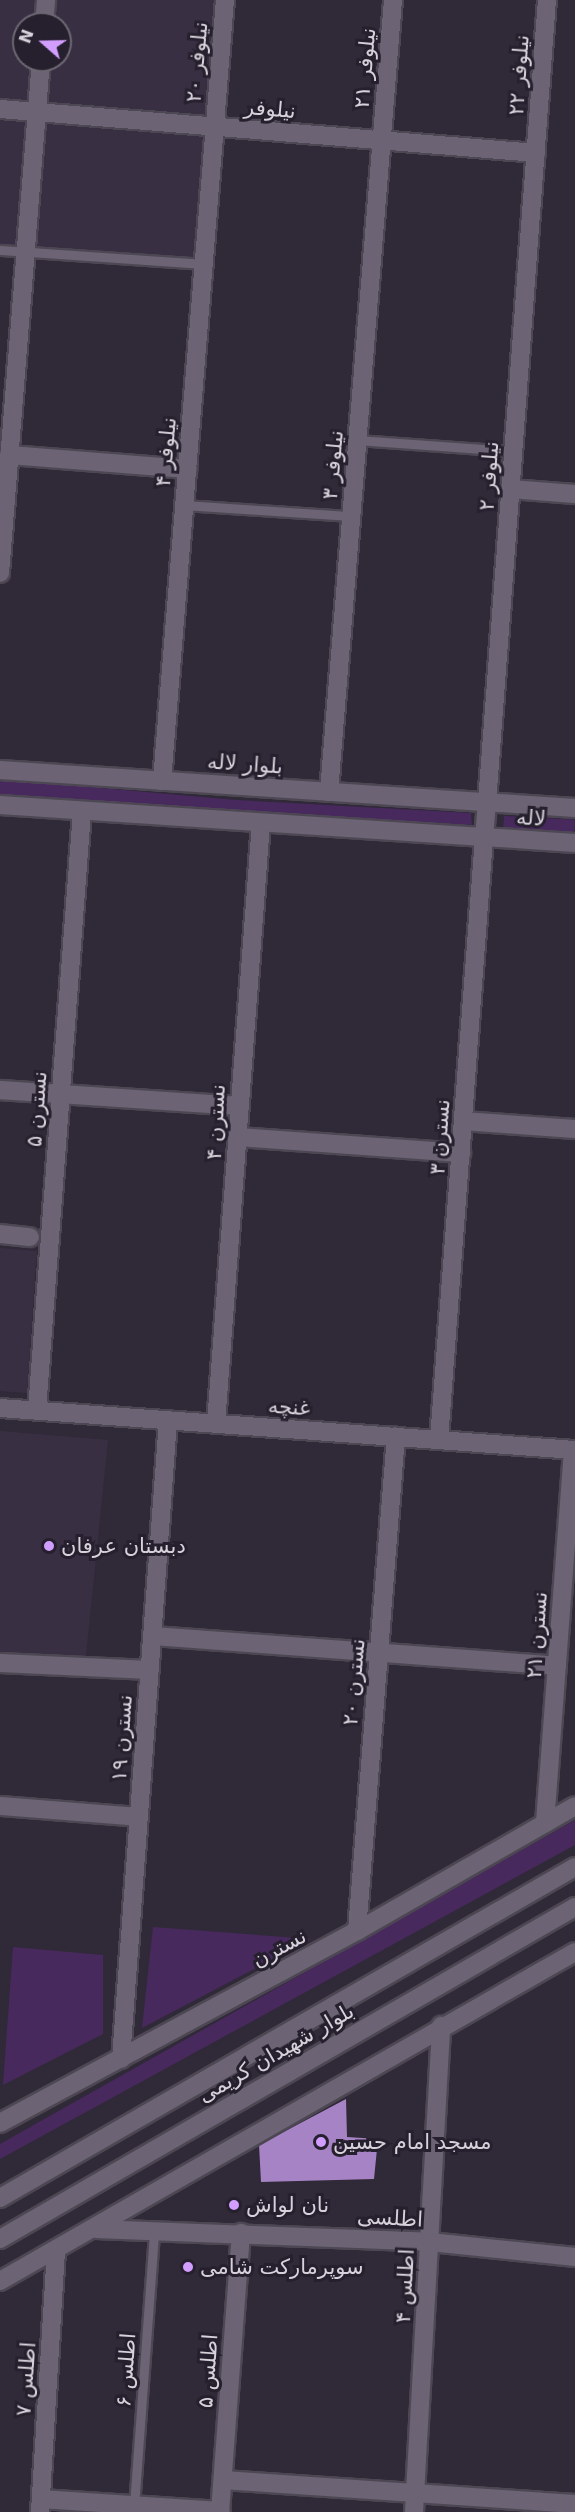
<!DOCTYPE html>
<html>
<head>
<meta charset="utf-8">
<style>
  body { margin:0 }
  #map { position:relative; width:575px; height:2512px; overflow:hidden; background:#302937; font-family:"DejaVu Sans",Cairo,sans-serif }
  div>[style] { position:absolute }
  .built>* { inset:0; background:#392f43 }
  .green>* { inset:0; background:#47295e; transform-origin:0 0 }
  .building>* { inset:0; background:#a683c5 }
  .roads { filter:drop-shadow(2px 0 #4d4753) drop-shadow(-2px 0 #4d4753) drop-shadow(0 2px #4d4753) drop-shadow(0 -2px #4d4753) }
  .service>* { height:9px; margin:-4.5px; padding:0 4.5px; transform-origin:4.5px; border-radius:4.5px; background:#6c6474 }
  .minor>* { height:18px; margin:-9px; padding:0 9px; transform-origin:9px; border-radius:9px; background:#6c6474 }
  .tertiary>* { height:18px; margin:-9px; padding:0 9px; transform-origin:9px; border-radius:9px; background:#6c6474 }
  .secondary>* { height:18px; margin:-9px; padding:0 9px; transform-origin:9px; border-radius:9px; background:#6c6474 }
  .dots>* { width:16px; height:16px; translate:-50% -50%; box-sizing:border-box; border:3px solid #261f2d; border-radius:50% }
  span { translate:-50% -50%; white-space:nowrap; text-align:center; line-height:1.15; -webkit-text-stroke:6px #261f2d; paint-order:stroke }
  .street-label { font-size:21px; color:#d6d1da }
  .poi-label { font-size:21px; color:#d6d1da }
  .left { translate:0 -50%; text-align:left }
  .north { position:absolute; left:12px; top:12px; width:60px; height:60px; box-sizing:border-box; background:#261f2d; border:2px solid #6c6672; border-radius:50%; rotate:290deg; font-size:16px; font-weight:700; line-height:24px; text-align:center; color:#d6d1da }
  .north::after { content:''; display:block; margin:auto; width:21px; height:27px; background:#d19dfe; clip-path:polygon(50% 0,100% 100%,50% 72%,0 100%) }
</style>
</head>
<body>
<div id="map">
  <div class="built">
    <i style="clip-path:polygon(evenodd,0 0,225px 0,204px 264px,0 250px,0 0,24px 24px,60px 24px,60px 60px,24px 60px,24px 24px)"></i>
    <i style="clip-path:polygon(0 1248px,37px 1251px,27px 1393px,0 1391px)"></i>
    <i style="clip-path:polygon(0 1431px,108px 1440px,86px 1656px,0 1652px)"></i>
  </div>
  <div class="green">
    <i style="clip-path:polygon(0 779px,236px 800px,471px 813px,472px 825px,0 797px)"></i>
    <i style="left:504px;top:816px;width:71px;height:15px;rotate:3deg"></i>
    <i style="clip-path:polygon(575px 1820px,575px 1845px,0 2159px,0 2144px)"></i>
    <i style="clip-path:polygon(153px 1927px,311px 1939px,142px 2028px)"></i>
    <i style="clip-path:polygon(13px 1947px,103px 1955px,103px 2034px,3px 2085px)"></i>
  </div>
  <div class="building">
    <i style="clip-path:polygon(346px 2099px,347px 2137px,378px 2139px,374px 2179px,261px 2182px,259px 2145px)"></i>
  </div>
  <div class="roads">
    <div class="service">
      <i style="left:0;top:250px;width:204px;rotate:3.9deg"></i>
      <i style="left:358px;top:440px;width:155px;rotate:4.1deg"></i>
      <i style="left:184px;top:505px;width:167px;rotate:3.8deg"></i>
      <i style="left:134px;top:2506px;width:276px;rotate:-85.8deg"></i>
    </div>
    <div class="minor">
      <i style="left:44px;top:24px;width:24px;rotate:-85deg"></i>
      <i style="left:9px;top:455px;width:179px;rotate:4.5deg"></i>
      <i style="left:510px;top:489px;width:65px;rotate:4.4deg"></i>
      <i style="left:0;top:573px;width:515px;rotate:-85.43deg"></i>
      <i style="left:162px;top:781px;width:784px;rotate:-85.39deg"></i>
      <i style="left:329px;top:792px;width:795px;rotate:-85.38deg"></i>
      <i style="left:487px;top:803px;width:805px;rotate:-85.73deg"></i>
      <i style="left:0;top:1090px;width:239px;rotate:3.8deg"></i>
      <i style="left:463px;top:1121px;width:112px;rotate:4.1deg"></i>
      <i style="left:238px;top:1137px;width:224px;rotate:4.1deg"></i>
      <i style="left:0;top:1234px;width:30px;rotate:6deg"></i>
      <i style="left:37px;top:1410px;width:601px;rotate:-85.7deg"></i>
      <i style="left:216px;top:1424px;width:603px;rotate:-85.72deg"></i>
      <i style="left:439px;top:1440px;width:605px;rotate:-85.73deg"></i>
      <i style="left:153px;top:1636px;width:405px;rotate:4.2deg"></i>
      <i style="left:0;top:1663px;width:150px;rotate:2.7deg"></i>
      <i style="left:0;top:1806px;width:139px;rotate:4.5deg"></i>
      <i style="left:545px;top:1823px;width:374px;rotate:-85.7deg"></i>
      <i style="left:357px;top:1931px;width:496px;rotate:-85.5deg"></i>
      <i style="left:121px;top:2059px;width:641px;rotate:-85.79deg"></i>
      <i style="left:223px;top:2480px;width:353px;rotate:3.9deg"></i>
      <i style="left:41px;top:2499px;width:180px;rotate:3.8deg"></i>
      <i style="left:40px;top:2512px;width:263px;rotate:-86.5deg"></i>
      <i style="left:220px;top:2512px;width:280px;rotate:-85.7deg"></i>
      <i style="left:414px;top:2512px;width:487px;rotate:-86.8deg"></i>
    </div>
    <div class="tertiary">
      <i style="left:0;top:109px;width:538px;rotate:4.69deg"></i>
      <i style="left:0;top:1408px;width:577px;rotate:4.18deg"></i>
      <i style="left:0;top:2123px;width:405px;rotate:-28.3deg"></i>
      <i style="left:357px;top:1931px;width:251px;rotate:-29.8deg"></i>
      <i style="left:96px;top:2229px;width:334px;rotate:2.2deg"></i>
      <i style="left:430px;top:2242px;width:146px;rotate:5.9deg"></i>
      <i style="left:0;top:2281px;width:662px;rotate:-29.78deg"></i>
    </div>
    <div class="secondary">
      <i style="left:0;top:770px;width:576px;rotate:3.78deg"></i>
      <i style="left:0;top:805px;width:576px;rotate:3.78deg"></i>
      <i style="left:484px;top:837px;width:34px;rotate:-85deg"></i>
      <i style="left:0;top:2198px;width:663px;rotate:-29.93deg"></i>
      <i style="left:0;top:2239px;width:664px;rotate:-30deg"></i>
    </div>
  </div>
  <div class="dots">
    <i style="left:49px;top:1546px;background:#d19dfe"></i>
    <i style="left:321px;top:2142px;background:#d19dfe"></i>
    <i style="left:234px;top:2205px;background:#d19dfe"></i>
    <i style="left:188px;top:2267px;background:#d19dfe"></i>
  </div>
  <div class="street-label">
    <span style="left:197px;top:62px;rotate:-85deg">نیلوفر ۲۰</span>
    <span style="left:365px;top:68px;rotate:-85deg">نیلوفر ۲۱</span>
    <span style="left:519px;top:75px;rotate:-86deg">نیلوفر ۲۲</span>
    <span style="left:270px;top:109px;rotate:5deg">نیلوفر</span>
    <span style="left:166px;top:452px;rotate:-85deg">نیلوفر ۴</span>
    <span style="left:333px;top:465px;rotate:-85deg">نیلوفر ۳</span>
    <span style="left:489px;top:476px;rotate:-86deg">نیلوفر ۲</span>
    <span style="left:245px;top:764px;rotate:4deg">بلوار لاله</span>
    <span style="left:531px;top:818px;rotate:4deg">لاله</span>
    <span style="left:37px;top:1109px;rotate:-86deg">نسترن ۵</span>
    <span style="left:216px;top:1122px;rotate:-87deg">نسترن ۴</span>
    <span style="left:440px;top:1137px;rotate:-86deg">نسترن ۳</span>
    <span style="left:289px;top:1407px;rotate:4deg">غنچه</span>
    <span style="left:537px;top:1635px;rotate:-86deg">نسترن ۲۱</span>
    <span style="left:354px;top:1682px;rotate:-85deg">نسترن ۲۰</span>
    <span style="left:122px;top:1738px;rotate:-86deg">نسترن ۱۹</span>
    <span style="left:279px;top:1948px;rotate:-28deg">نسترن</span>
    <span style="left:276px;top:2053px;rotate:-30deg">بلوار شهیدان کریمی</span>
    <span style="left:390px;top:2218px;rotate:3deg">اطلسی</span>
    <span style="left:405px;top:2286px;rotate:-87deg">اطلس ۴</span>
    <span style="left:126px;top:2370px;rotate:-86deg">اطلس ۶</span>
    <span style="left:208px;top:2371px;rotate:-86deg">اطلس ۵</span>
    <span style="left:26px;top:2379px;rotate:-86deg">اطلس ۷</span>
  </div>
  <div class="poi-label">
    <span class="left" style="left:61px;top:1546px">دبستان عرفان</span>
    <span class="left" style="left:333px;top:2142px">مسجد امام حسین</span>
    <span class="left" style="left:246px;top:2205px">نان لواش</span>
    <span class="left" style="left:200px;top:2267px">سوپرمارکت شامی</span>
  </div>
  <div class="north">N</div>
</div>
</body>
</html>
